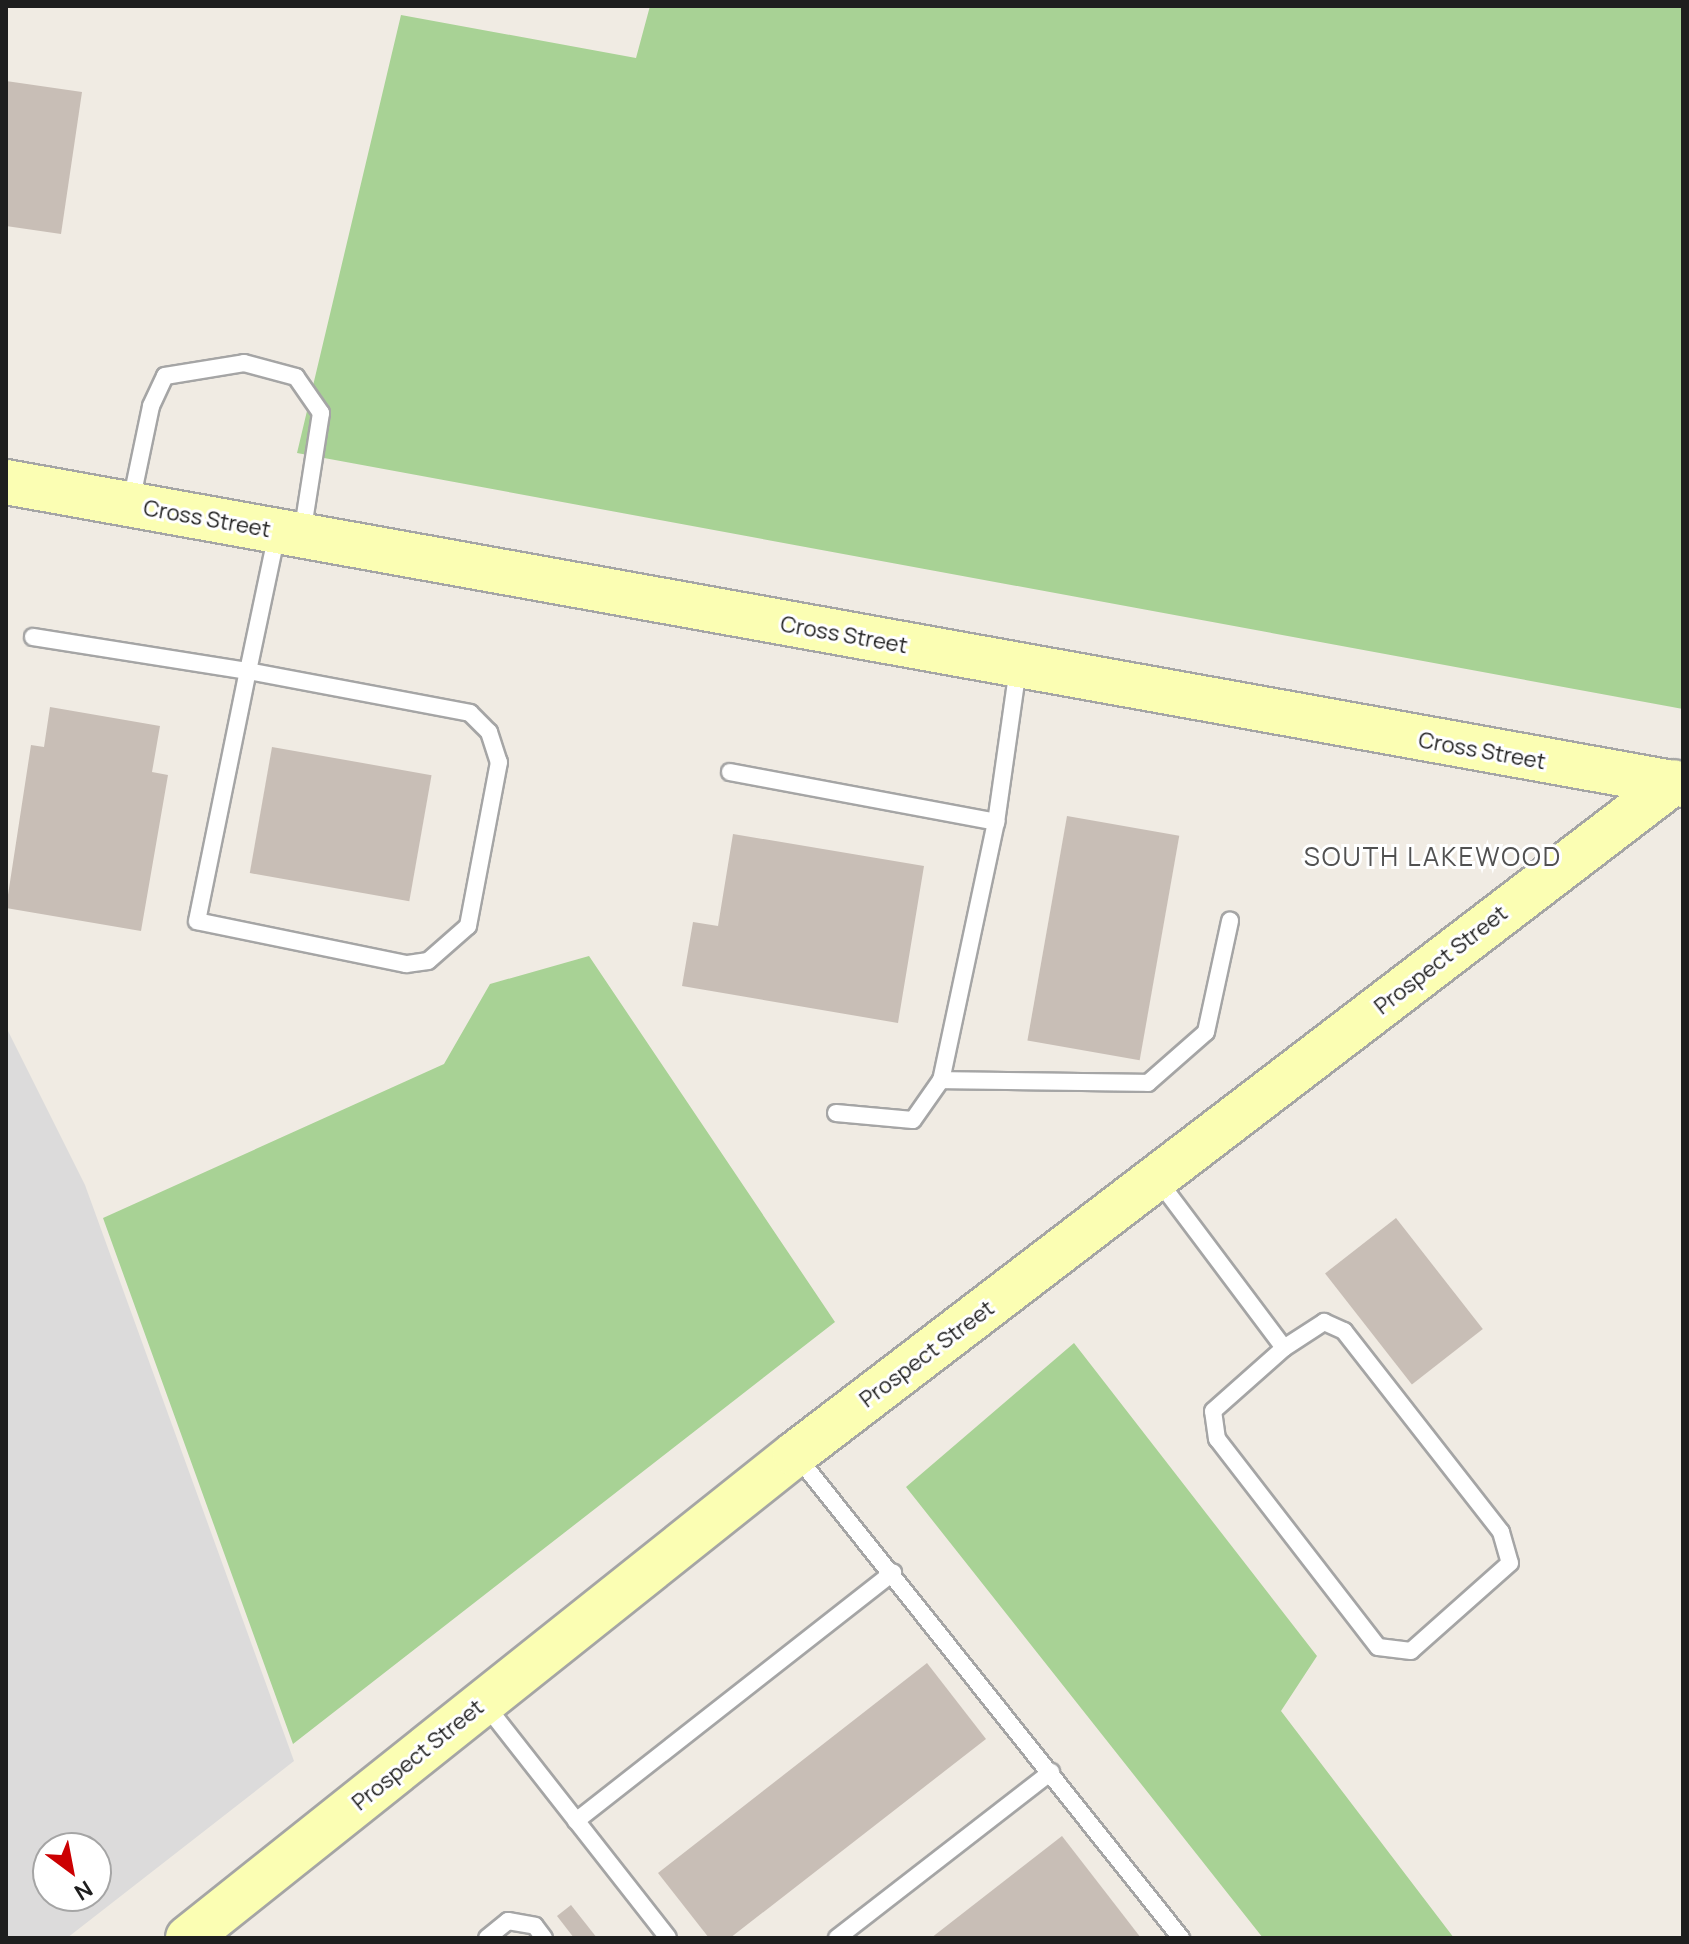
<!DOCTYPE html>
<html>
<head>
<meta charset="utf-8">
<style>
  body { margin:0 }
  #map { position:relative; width:1689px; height:1944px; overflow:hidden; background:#f0ebe3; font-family:Manrope,sans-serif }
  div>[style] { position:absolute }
  .residential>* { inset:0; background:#dcdbdb }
  .forest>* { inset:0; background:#a8d295 }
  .building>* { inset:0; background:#c8beb6; transform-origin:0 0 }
  .roads { filter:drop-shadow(2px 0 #a5a5a5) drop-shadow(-2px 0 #a5a5a5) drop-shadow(0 2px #a5a5a5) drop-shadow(0 -2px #a5a5a5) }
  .lane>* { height:16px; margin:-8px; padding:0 8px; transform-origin:8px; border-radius:8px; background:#fff }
  .secondary>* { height:44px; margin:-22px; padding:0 22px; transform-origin:22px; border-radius:22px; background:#fbfeb3 }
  span { translate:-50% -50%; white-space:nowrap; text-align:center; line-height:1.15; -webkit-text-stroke:6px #fff; paint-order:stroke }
  .street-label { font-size:22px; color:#1e1e1e }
  .quarter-label { font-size:26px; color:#515151; letter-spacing:2px }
  .frame { position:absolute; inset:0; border:8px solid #1e1e1e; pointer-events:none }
  .north { position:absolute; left:32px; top:1832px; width:80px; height:80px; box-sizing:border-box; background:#fff; border:2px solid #a5a5a5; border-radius:50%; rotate:148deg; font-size:22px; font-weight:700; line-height:32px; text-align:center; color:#1e1e1e }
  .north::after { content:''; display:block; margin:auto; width:28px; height:36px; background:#cc0002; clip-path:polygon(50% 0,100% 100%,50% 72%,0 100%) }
</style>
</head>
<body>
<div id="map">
  <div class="residential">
    <i style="clip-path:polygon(evenodd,6px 1027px,85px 1185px,294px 1761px,67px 1938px,6px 1938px,6px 1027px,48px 1848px,96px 1848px,96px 1896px,48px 1896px,48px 1848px)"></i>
  </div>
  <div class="forest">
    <i style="clip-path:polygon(650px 6px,1683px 6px,1683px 709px,297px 453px,401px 15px,636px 58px)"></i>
    <i style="clip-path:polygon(589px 956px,835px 1322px,293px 1744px,103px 1218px,444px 1064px,490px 984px)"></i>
    <i style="clip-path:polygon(1074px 1343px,1317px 1656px,1281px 1711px,1454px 1938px,1263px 1938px,906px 1487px)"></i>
  </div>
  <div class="building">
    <i style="clip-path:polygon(6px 81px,82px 92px,61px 234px,6px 226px)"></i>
    <i style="clip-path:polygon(50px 707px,160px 726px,152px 772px,168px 775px,141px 931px,6px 908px,31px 745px,44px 747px)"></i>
    <i style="left:272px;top:747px;width:162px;height:128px;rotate:10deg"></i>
    <i style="left:1067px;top:816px;width:114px;height:228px;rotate:10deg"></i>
    <i style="clip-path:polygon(733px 834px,924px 866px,898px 1023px,682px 986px,693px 922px,718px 926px)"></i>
    <i style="left:1396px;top:1218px;width:141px;height:90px;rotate:52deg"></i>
    <i style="clip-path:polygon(927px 1663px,986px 1739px,730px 1938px,709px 1938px,658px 1873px)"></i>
    <i style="clip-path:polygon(1062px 1836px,1141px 1938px,931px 1938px)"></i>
    <i style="clip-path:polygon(571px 1905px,597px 1938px,574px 1938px,557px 1916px)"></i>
  </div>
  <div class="roads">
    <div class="lane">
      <i style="left:131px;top:502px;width:98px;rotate:-78.2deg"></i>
      <i style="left:151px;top:406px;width:33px;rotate:-65deg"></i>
      <i style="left:165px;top:376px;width:80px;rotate:-9.3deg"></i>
      <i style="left:244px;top:363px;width:54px;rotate:15.1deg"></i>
      <i style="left:296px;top:377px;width:44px;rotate:55.2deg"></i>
      <i style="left:321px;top:413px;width:122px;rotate:98.9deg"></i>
      <i style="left:33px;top:637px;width:218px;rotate:9deg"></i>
      <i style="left:248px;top:671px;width:141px;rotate:-78.1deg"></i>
      <i style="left:1018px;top:668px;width:156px;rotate:98.1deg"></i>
      <i style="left:996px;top:822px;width:264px;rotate:102deg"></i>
      <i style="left:941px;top:1080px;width:207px;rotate:0.8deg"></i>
      <i style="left:1148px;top:1083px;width:77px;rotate:-41.3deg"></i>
      <i style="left:1206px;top:1032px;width:114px;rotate:-77.8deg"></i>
      <i style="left:248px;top:671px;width:226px;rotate:10.7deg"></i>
      <i style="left:470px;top:713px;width:27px;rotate:45deg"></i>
      <i style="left:489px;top:732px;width:32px;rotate:72deg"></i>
      <i style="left:499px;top:762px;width:167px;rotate:100.7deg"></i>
      <i style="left:468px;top:926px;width:53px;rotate:138.8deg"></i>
      <i style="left:428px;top:961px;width:22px;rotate:172deg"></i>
      <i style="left:406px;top:964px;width:213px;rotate:-168.4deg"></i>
      <i style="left:197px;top:921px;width:255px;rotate:-78.5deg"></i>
      <i style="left:730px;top:772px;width:271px;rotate:10.6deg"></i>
      <i style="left:836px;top:1113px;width:77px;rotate:5.2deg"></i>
      <i style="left:913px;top:1120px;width:49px;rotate:-55deg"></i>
      <i style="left:1158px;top:1180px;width:210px;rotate:53.1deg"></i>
      <i style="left:1284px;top:1348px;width:48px;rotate:-33deg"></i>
      <i style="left:1324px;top:1322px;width:22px;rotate:24deg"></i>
      <i style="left:1344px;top:1331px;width:255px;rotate:52deg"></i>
      <i style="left:1501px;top:1532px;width:32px;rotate:74deg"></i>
      <i style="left:1510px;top:1563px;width:132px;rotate:138.4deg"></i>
      <i style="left:1411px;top:1651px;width:33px;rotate:-173deg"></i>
      <i style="left:1378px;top:1647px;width:263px;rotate:-127.7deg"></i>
      <i style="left:1217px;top:1439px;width:28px;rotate:-98deg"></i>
      <i style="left:1213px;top:1411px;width:95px;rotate:-41.6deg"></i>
      <i style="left:796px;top:1455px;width:618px;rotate:51.44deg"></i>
      <i style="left:484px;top:1703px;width:298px;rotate:51.9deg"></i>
      <i style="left:576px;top:1821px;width:403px;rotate:-38.1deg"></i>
      <i style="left:487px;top:1938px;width:27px;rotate:-39deg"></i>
      <i style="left:508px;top:1921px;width:27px;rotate:10deg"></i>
      <i style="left:535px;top:1926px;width:15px;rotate:53deg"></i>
      <i style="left:837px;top:1938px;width:271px;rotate:-37.8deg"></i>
    </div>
    <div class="secondary">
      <i style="left:6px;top:482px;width:1704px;rotate:10.24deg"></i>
      <i style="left:188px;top:1938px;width:776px;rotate:-38.57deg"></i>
      <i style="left:795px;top:1454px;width:1106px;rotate:-37.4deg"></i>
    </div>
  </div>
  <div class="street-label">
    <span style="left:207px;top:519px;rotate:10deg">Cross Street</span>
    <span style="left:844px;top:635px;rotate:10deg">Cross Street</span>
    <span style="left:1482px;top:751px;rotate:10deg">Cross Street</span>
    <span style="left:1441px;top:960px;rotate:-38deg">Prospect Street</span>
    <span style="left:927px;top:1354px;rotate:-37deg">Prospect Street</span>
    <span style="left:418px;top:1755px;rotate:-39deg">Prospect Street</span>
  </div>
  <div class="quarter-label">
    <span style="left:1433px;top:857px">SOUTH LAKEWOOD</span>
  </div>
  <div class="frame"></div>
  <div class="north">N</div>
</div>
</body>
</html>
